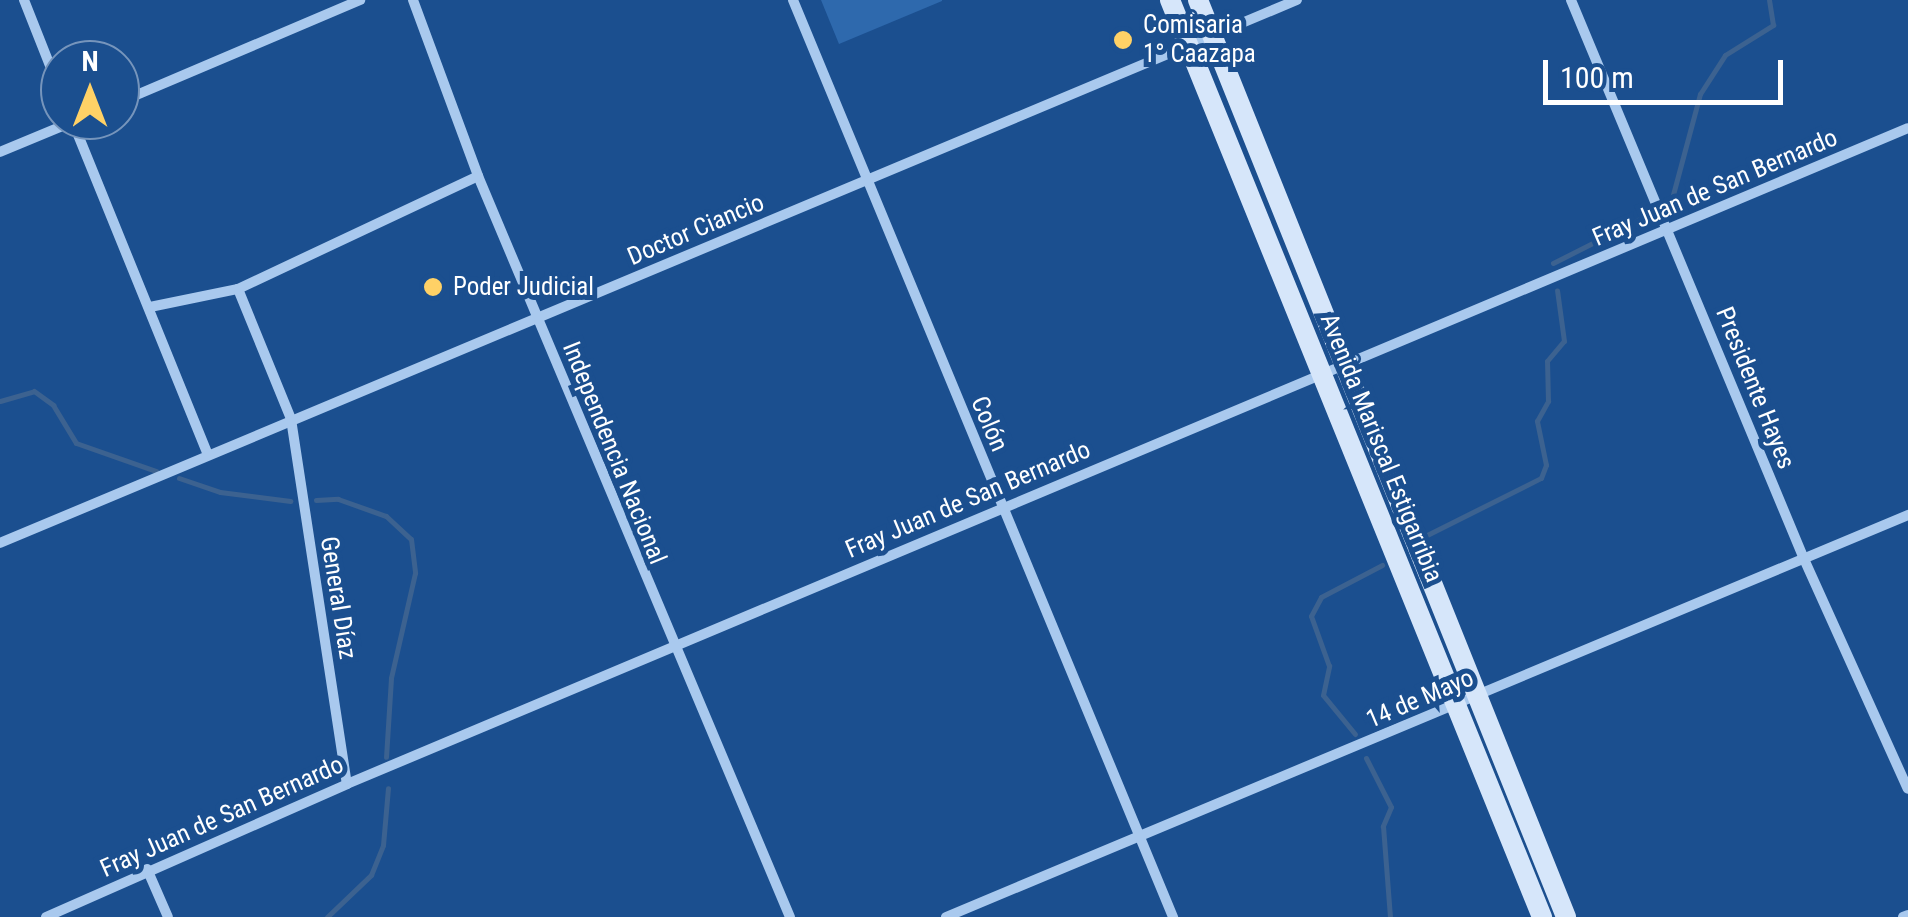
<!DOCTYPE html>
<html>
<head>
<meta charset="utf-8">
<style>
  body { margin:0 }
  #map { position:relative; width:1908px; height:917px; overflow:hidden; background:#1b4f8f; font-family:"Roboto Condensed",sans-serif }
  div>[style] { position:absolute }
  .green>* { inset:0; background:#2e69ad }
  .stream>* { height:5px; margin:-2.5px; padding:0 2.5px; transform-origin:2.5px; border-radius:2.5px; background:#3c6290 }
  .minor>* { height:10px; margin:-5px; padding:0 5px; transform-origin:5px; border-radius:5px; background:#a9c9ee }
  .secondary>* { height:20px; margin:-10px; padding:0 10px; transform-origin:10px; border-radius:10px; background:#d6e6fa }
  .dots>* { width:28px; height:28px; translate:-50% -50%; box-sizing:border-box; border:5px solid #1b4f8f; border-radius:50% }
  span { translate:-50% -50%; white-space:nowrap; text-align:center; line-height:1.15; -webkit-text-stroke:10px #1b4f8f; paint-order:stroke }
  .poi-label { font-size:25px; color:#fff }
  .left { translate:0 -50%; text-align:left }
  .street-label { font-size:25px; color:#fff }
  .north { position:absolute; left:40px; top:40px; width:100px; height:100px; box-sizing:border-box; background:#1b4f8f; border:2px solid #7695bc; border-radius:50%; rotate:0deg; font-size:28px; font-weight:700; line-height:40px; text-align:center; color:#fff }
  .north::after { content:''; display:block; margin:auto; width:35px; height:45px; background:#ffd166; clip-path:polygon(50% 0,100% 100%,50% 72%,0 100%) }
  .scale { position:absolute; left:1543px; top:60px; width:240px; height:45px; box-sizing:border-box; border:5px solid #fff; border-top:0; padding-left:12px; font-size:30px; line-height:35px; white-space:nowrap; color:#fff; -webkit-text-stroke:8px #1b4f8f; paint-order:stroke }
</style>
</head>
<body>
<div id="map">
  <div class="green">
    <i style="clip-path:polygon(821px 0,942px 0,942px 1px,839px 44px)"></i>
  </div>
  <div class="stream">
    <i style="left:1671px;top:202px;width:112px;rotate:-75deg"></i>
    <i style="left:1700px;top:94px;width:46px;rotate:-57.3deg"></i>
    <i style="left:1725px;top:55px;width:57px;rotate:-32deg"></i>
    <i style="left:1773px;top:25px;width:25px;rotate:-99deg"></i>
    <i style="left:1553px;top:263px;width:106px;rotate:-26.8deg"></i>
    <i style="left:0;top:401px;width:35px;rotate:-16deg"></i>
    <i style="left:34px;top:391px;width:24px;rotate:36deg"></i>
    <i style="left:53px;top:405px;width:44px;rotate:58.8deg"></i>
    <i style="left:76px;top:443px;width:85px;rotate:19.3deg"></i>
    <i style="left:179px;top:478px;width:43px;rotate:18.9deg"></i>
    <i style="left:220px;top:492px;width:71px;rotate:7.3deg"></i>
    <i style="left:316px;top:500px;width:22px;rotate:-3deg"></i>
    <i style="left:338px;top:499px;width:51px;rotate:19.5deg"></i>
    <i style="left:386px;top:516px;width:34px;rotate:43deg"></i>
    <i style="left:411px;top:539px;width:34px;rotate:83deg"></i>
    <i style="left:415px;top:573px;width:108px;rotate:102.9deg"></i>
    <i style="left:391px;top:678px;width:79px;rotate:93.6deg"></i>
    <i style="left:1427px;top:535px;width:127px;rotate:-26.6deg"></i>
    <i style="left:1541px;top:478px;width:14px;rotate:-69deg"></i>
    <i style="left:1546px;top:465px;width:45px;rotate:-101.6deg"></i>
    <i style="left:1537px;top:421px;width:23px;rotate:-61deg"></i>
    <i style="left:1548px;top:401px;width:40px;rotate:-91.4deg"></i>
    <i style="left:1547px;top:361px;width:26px;rotate:-50deg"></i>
    <i style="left:1564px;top:341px;width:51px;rotate:-97.8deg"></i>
    <i style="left:1355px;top:734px;width:50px;rotate:-129.4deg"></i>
    <i style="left:1323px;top:695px;width:30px;rotate:-78deg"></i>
    <i style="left:1329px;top:666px;width:53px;rotate:-109.8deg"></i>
    <i style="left:1311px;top:616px;width:21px;rotate:-62deg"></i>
    <i style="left:1321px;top:597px;width:69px;rotate:-27.7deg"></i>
    <i style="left:1366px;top:758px;width:55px;rotate:63deg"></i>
    <i style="left:1391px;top:807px;width:21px;rotate:113deg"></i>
    <i style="left:1383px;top:826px;width:91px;rotate:85.6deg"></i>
    <i style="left:327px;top:917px;width:61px;rotate:-43.7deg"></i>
    <i style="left:371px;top:875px;width:32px;rotate:-68deg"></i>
    <i style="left:383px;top:845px;width:57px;rotate:-85deg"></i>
  </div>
  <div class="minor">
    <i style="left:24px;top:0;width:98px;rotate:68.4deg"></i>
    <i style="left:413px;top:0;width:188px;rotate:69.7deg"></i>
    <i style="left:478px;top:176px;width:804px;rotate:67.17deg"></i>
    <i style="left:793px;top:0;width:993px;rotate:67.49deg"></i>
    <i style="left:1571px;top:0;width:606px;rotate:67.37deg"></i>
    <i style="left:1804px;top:559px;width:252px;rotate:65.7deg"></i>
    <i style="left:120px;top:102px;width:261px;rotate:-23deg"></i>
    <i style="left:72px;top:120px;width:359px;rotate:67.9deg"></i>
    <i style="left:0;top:152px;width:83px;rotate:-22.6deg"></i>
    <i style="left:238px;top:289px;width:140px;rotate:67.8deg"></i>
    <i style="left:291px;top:419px;width:369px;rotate:81.3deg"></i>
    <i style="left:150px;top:307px;width:90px;rotate:-11.6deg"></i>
    <i style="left:238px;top:289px;width:265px;rotate:-25.2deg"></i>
    <i style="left:0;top:543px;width:1406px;rotate:-22.72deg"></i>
    <i style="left:147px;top:869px;width:52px;rotate:66.4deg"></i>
    <i style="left:46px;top:917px;width:329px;rotate:-23.8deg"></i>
    <i style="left:347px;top:784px;width:1693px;rotate:-22.79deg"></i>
    <i style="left:946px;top:917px;width:1043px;rotate:-22.68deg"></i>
    <i style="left:1903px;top:917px;width:5px;rotate:-22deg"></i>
  </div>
  <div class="secondary">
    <i style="left:1170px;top:0;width:990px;rotate:67.92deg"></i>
    <i style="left:1198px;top:0;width:988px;rotate:68.13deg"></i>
  </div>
  <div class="dots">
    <i style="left:1123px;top:40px;background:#ffd166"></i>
    <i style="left:433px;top:287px;background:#ffd166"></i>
  </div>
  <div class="poi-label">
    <span class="left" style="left:1143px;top:40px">Comisaria<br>1° Caazapa</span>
    <span class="left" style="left:453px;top:287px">Poder Judicial</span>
  </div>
  <div class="street-label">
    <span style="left:1715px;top:188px;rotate:-23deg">Fray Juan de San Bernardo</span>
    <span style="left:696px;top:230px;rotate:-23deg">Doctor Ciancio</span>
    <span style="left:1755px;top:388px;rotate:68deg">Presidente Hayes</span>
    <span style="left:989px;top:424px;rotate:67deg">Colón</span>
    <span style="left:1381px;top:448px;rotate:68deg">Avenida Mariscal Estigarribia</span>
    <span style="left:614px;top:453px;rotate:68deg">Independencia Nacional</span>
    <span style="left:968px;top:500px;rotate:-23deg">Fray Juan de San Bernardo</span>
    <span style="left:338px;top:598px;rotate:81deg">General Díaz</span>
    <span style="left:1420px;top:699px;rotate:-23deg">14 de Mayo</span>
    <span style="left:222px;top:817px;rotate:-24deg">Fray Juan de San Bernardo</span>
  </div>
  <div class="north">N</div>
  <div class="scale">100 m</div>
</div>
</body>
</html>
